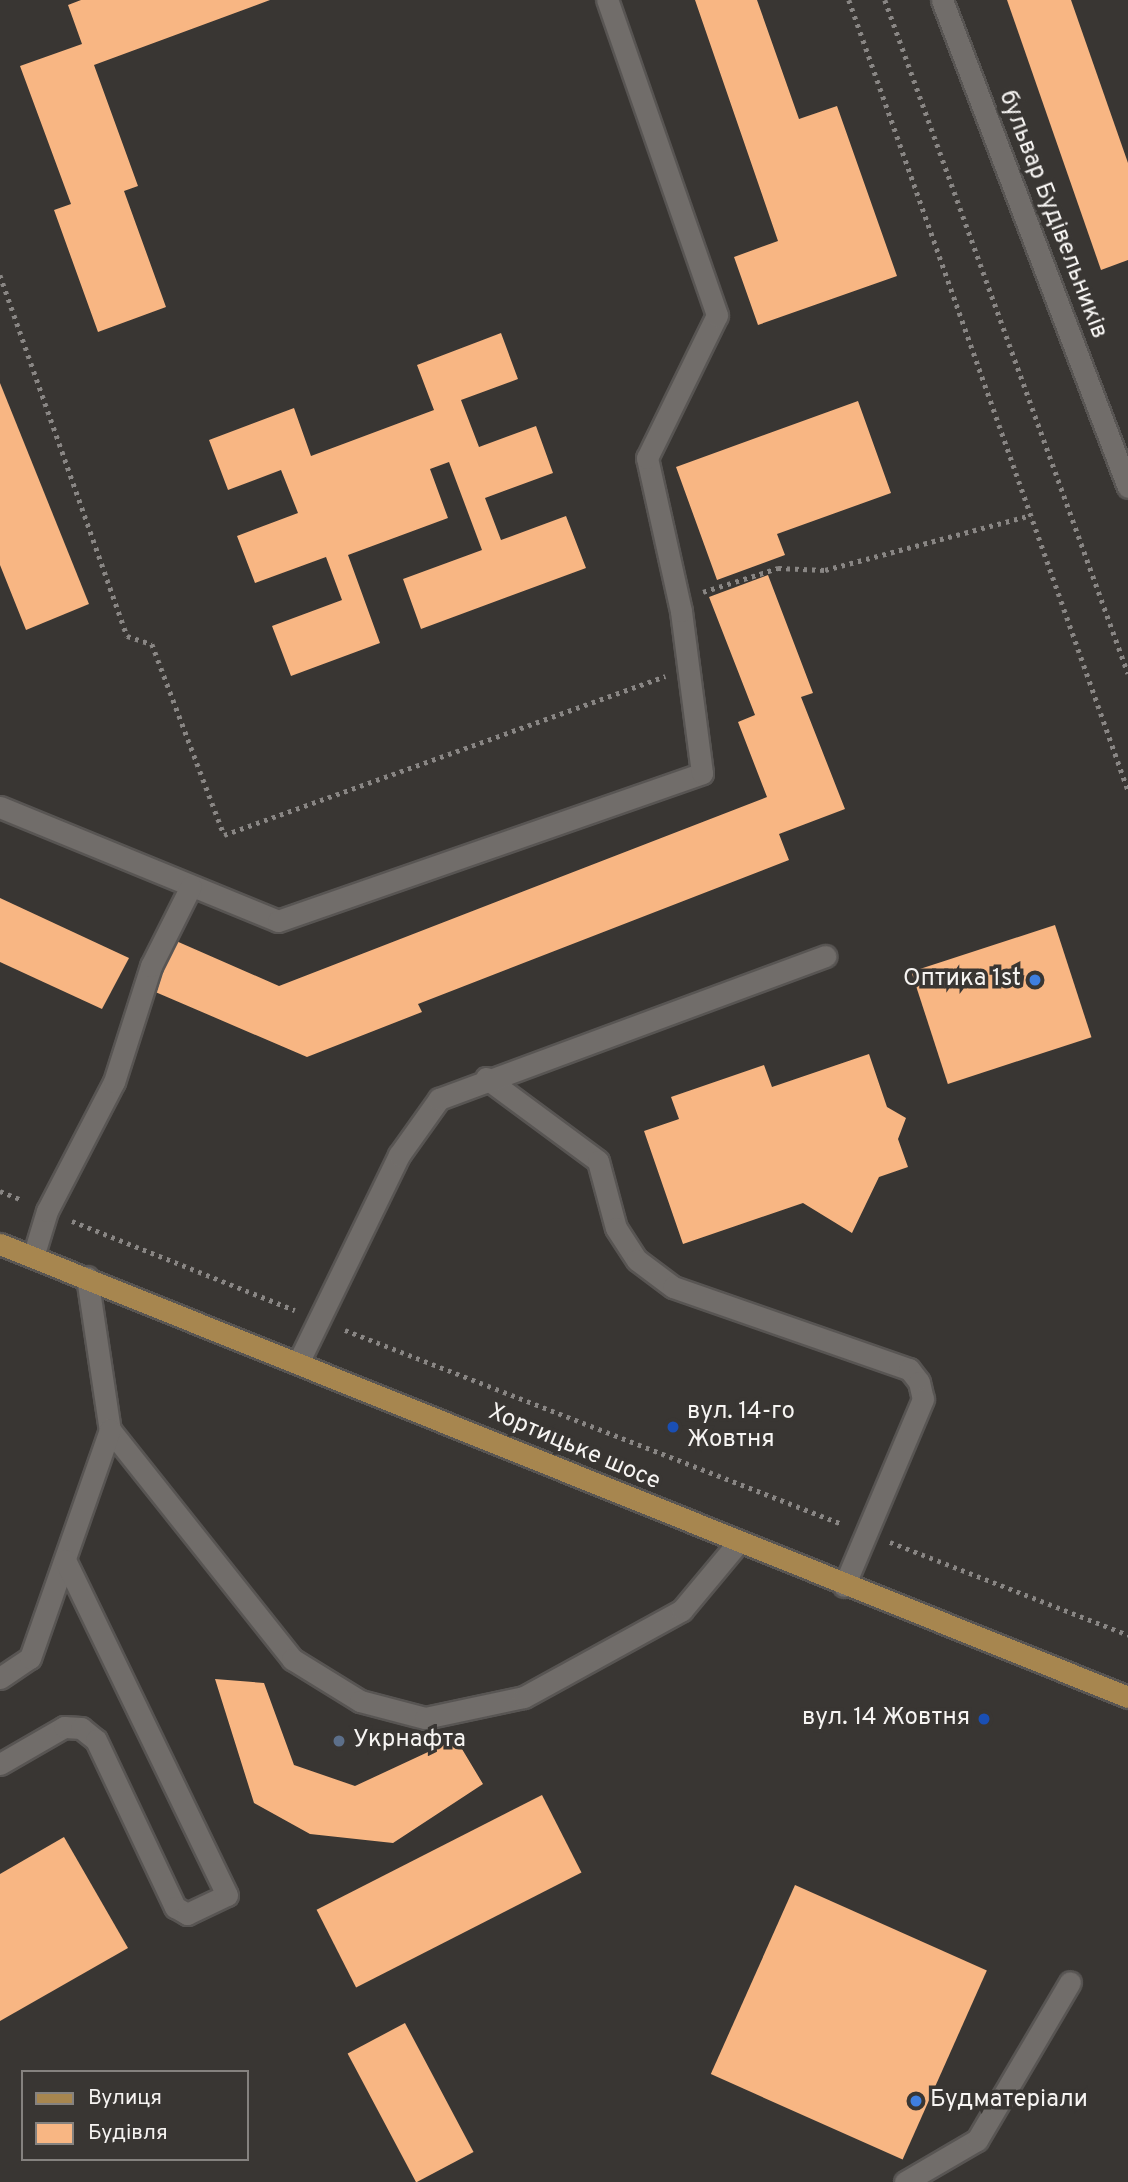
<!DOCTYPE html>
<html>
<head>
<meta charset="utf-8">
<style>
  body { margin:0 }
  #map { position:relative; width:1128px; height:2182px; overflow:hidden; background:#393633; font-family:Overpass,sans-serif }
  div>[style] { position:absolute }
  .building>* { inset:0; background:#f8b683; transform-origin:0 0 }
  .path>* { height:4.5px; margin-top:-2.25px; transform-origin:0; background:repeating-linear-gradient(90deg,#898684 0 3.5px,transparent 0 8.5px) }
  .roads { filter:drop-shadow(2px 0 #585553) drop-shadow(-2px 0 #585553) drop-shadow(0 2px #585553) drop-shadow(0 -2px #585553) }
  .minor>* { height:21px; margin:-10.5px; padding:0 10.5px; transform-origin:10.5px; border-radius:10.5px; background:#716d6a }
  .major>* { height:21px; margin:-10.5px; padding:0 10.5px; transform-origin:10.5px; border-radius:10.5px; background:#a7864f }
  .dots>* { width:19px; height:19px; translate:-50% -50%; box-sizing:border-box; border:4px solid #393633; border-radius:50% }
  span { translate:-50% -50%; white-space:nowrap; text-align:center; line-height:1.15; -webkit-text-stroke:7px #393633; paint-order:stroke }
  .street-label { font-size:24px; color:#f6f4f2 }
  .poi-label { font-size:24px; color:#f6f4f2 }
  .right { translate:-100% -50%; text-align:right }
  .left { translate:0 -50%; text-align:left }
  .legend { position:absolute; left:21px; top:2070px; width:228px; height:91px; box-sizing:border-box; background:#393633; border:2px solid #85827f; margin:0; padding:9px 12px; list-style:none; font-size:21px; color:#f6f4f2 }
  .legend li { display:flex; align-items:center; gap:14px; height:35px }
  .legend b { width:35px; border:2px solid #85827f }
</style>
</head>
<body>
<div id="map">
  <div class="building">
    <i style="clip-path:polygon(81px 0,270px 0,94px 65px,138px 186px,124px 191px,166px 307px,98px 332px,54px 210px,71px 204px,20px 66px,82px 44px,68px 5px)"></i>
    <i style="clip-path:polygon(695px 0,757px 0,799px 119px,837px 106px,897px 276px,758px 325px,734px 257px,778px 241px)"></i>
    <i style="clip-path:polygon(1007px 0,1071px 0,1128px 163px,1128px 260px,1101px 270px)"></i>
    <i style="clip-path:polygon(501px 333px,518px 379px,461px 400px,479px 447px,536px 426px,553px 473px,485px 498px,501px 540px,566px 516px,586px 568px,421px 629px,403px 579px,482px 550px,449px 462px,430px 469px,448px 518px,348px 555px,380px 643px,291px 676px,272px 626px,342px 600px,326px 557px,255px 583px,237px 536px,298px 513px,281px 470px,228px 490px,209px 440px,294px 408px,311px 456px,434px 410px,417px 365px)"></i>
    <i style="clip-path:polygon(0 383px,89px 604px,26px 630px,0 565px)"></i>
    <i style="clip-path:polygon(858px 401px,891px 493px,777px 534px,785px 555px,717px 580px,676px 467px)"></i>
    <i style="clip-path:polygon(768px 575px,813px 693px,801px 697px,845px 809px,779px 834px,789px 860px,418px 1004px,422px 1012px,307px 1057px,146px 988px,167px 937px,279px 986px,767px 797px,738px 722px,755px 715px,709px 597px)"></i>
    <i style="clip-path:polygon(0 898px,129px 958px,102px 1009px,0 962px)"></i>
    <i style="left:1055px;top:925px;width:118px;height:151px;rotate:72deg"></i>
    <i style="clip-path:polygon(869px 1054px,887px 1107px,906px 1118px,898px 1139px,908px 1167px,879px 1177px,852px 1233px,803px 1203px,683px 1244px,644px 1131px,679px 1119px,671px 1097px,764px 1065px,772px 1087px)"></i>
    <i style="clip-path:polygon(215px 1679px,264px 1683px,294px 1765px,355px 1786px,456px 1739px,483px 1784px,393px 1843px,310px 1834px,254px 1803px)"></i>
    <i style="left:542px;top:1795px;width:87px;height:253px;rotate:63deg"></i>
    <i style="clip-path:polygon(64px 1837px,128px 1948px,0 2021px,0 1874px)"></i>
    <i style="left:795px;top:1885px;width:210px;height:207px;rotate:24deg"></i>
    <i style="left:405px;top:2023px;width:146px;height:65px;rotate:62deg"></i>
  </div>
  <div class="path">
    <i style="left:849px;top:0;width:838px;rotate:70.55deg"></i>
    <i style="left:885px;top:0;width:716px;rotate:70.15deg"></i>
    <i style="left:0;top:275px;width:383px;rotate:70.6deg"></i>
    <i style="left:127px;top:636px;width:26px;rotate:18deg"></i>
    <i style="left:152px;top:644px;width:204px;rotate:69.3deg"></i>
    <i style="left:224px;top:835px;width:469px;rotate:-19.8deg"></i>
    <i style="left:703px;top:592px;width:79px;rotate:-17.7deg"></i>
    <i style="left:778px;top:568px;width:47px;rotate:2.4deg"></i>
    <i style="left:825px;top:570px;width:213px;rotate:-14.9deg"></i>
    <i style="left:0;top:1191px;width:24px;rotate:22deg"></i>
    <i style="left:72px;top:1221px;width:240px;rotate:21.8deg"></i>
    <i style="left:345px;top:1330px;width:534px;rotate:21.32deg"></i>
    <i style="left:890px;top:1542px;width:256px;rotate:21.3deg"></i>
  </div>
  <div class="roads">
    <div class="minor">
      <i style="left:942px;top:0;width:521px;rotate:69.1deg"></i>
      <i style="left:0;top:807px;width:300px;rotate:22.3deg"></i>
      <i style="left:278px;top:921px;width:449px;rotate:-19.2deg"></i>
      <i style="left:702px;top:773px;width:163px;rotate:-97.4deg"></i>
      <i style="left:681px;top:611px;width:157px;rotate:-102.5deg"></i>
      <i style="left:647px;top:458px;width:159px;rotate:-63.9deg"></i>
      <i style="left:717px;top:315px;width:334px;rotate:-109.2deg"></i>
      <i style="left:486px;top:1078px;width:139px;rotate:36.5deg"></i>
      <i style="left:598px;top:1161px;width:69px;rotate:75deg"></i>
      <i style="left:616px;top:1228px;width:38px;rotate:57deg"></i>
      <i style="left:637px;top:1260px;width:45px;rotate:36.9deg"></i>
      <i style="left:673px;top:1287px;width:250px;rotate:19.2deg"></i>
      <i style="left:909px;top:1369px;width:16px;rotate:52deg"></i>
      <i style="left:919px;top:1382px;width:17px;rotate:77deg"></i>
      <i style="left:923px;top:1399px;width:203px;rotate:112.9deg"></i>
      <i style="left:33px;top:1257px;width:48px;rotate:-73.1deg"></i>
      <i style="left:47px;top:1211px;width:145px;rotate:-62.6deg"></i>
      <i style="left:114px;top:1082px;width:122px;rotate:-72.3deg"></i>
      <i style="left:151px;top:966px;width:89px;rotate:-63.4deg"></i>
      <i style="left:87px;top:1277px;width:155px;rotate:81.5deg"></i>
      <i style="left:110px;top:1430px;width:293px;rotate:51.5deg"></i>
      <i style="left:292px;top:1659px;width:80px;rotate:31.7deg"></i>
      <i style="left:360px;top:1701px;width:67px;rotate:14.7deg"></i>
      <i style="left:425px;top:1718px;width:101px;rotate:-12deg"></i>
      <i style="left:524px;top:1697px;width:180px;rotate:-28.8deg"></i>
      <i style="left:682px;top:1610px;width:86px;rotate:-50.2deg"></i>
      <i style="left:299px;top:1361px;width:229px;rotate:-64.1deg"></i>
      <i style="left:399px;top:1155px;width:69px;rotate:-54.5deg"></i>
      <i style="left:439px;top:1099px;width:412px;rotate:-20.3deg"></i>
      <i style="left:0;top:1678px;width:36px;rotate:-34deg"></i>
      <i style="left:30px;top:1658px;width:242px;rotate:-70.7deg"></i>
      <i style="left:0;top:1764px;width:74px;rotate:-30deg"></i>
      <i style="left:64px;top:1727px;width:17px;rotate:3deg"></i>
      <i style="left:81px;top:1728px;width:19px;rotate:39deg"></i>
      <i style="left:96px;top:1740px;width:185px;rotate:64.7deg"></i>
      <i style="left:175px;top:1907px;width:14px;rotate:30deg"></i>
      <i style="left:187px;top:1914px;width:44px;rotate:-25.4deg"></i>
      <i style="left:227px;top:1895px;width:372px;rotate:-115.8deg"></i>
      <i style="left:905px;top:2182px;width:83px;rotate:-30.3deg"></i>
      <i style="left:977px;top:2140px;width:183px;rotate:-59.5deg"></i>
    </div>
    <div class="major">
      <i style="left:0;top:1244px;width:1216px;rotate:21.88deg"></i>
    </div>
  </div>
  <div class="dots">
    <i style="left:1035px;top:980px;background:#3f7fe0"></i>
    <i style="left:673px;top:1427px;background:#1a4fb4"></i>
    <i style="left:984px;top:1719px;background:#1a4fb4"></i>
    <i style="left:339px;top:1741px;background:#5c6f8a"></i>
    <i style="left:916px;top:2101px;background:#3f7fe0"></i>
  </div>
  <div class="street-label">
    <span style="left:1052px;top:215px;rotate:69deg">бульвар Будівельників</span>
    <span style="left:574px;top:1448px;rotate:23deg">Хортицьке шосе</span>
  </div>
  <div class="poi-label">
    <span class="right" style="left:1021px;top:980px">Оптика 1st</span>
    <span class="left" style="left:687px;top:1427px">вул. 14-го<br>Жовтня</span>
    <span class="right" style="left:970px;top:1719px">вул. 14 Жовтня</span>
    <span class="left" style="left:353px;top:1741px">Укрнафта</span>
    <span class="left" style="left:930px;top:2101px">Будматеріали</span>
  </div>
  <ul class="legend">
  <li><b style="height:9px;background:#a7864f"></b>Вулиця</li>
  <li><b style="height:19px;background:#f8b683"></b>Будівля</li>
  </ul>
</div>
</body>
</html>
